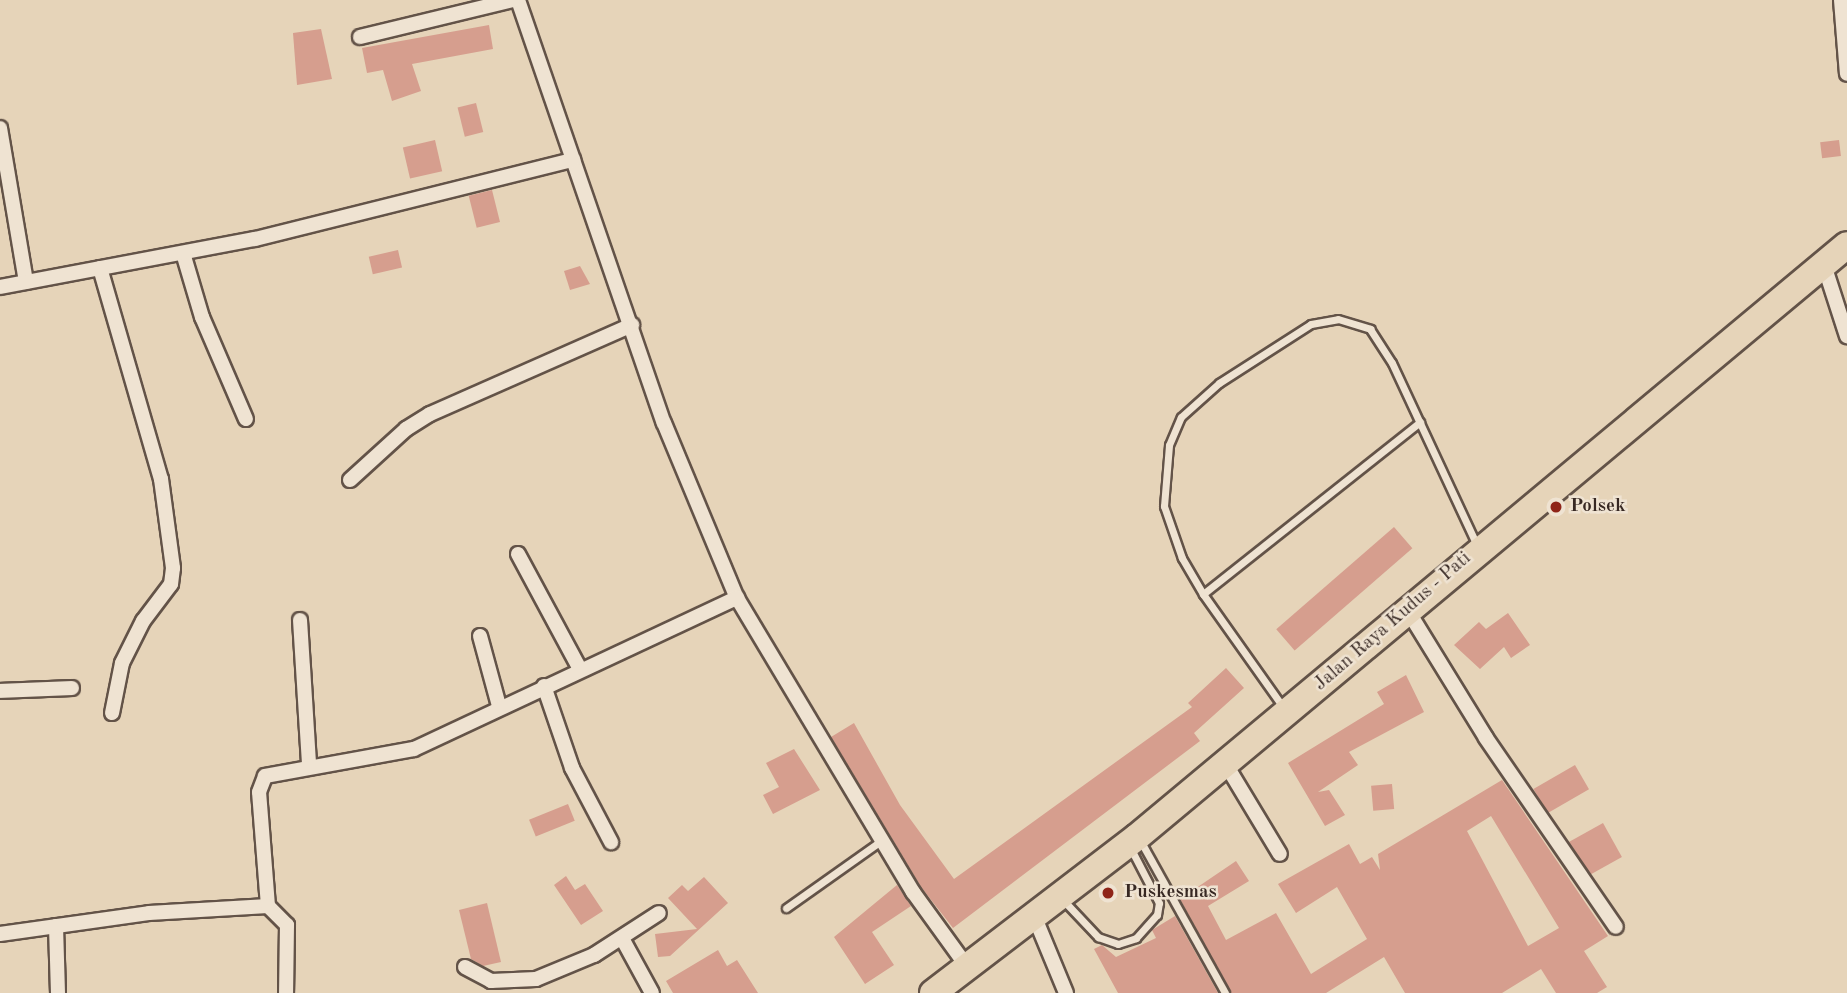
<!DOCTYPE html>
<html>
<head>
<meta charset="utf-8">
<style>
  body { margin:0 }
  #map { position:relative; width:1847px; height:993px; overflow:hidden; background:#e6d4b9; font-family:"Old Standard TT",serif }
  div>[style] { position:absolute }
  .building>* { inset:0; background:#d69e8e; transform-origin:0 0 }
  .roads { filter:drop-shadow(2px 0 #635348) drop-shadow(-2px 0 #635348) drop-shadow(0 2px #635348) drop-shadow(0 -2px #635348) }
  .lane>* { height:7px; margin:-3.5px; padding:0 3.5px; transform-origin:3.5px; border-radius:3.5px; background:#efe3d2 }
  .street>* { height:14px; margin:-7px; padding:0 7px; transform-origin:7px; border-radius:7px; background:#efe3d2 }
  .highway>* { height:26px; margin:-13px; padding:0 13px; transform-origin:13px; border-radius:13px; background:#e6d4b9 }
  .dots>* { width:19px; height:19px; translate:-50% -50%; box-sizing:border-box; border:4px solid #efe3d2; border-radius:50% }
  span { translate:-50% -50%; white-space:nowrap; text-align:center; line-height:1.15; -webkit-text-stroke:5px #efe3d2; paint-order:stroke }
  .poi-label { font-size:19px; color:#372823; font-weight:700 }
  .left { translate:0 -50%; text-align:left }
  .street-label { font-size:19px; color:#372823 }
</style>
</head>
<body>
<div id="map">
  <div class="building">
    <i style="clip-path:polygon(489px 25px,493px 49px,412px 64px,421px 91px,392px 101px,383px 70px,367px 73px,362px 48px)"></i>
    <i style="clip-path:polygon(321px 29px,332px 79px,297px 85px,293px 33px)"></i>
    <i style="left:476px;top:103px;width:30px;height:19px;rotate:76deg"></i>
    <i style="left:435px;top:140px;width:32px;height:33px;rotate:77deg"></i>
    <i style="left:1839px;top:140px;width:16px;height:19px;rotate:83deg"></i>
    <i style="left:492px;top:190px;width:33px;height:24px;rotate:76deg"></i>
    <i style="left:398px;top:250px;width:18px;height:30px;rotate:77deg"></i>
    <i style="clip-path:polygon(580px 266px,590px 284px,570px 290px,564px 271px)"></i>
    <i style="left:1394px;top:527px;width:28px;height:156px;rotate:49deg"></i>
    <i style="clip-path:polygon(1508px 613px,1530px 645px,1511px 658px,1504px 647px,1480px 669px,1454px 645px,1479px 622px,1486px 629px)"></i>
    <i style="clip-path:polygon(1226px 668px,1244px 688px,1194px 733px,1200px 741px,953px 928px,921px 887px,831px 737px,854px 723px,900px 805px,954px 879px,1192px 707px,1188px 703px)"></i>
    <i style="clip-path:polygon(1406px 675px,1424px 712px,1349px 752px,1358px 765px,1318px 792px,1329px 790px,1345px 815px,1325px 826px,1288px 763px,1384px 704px,1377px 692px)"></i>
    <i style="clip-path:polygon(794px 749px,820px 790px,773px 814px,763px 795px,779px 787px,766px 763px)"></i>
    <i style="left:1575px;top:765px;width:28px;height:48px;rotate:60deg"></i>
    <i style="clip-path:polygon(evenodd,1502px 780px,1608px 936px,1584px 951px,1607px 987px,1597px 993px,1556px 993px,1541px 969px,1502px 993px,1405px 993px,1384px 957px,1326px 993px,1231px 993px,1180px 899px,1236px 861px,1249px 881px,1208px 906px,1226px 940px,1276px 913px,1311px 974px,1367px 939px,1337px 887px,1296px 913px,1278px 884px,1349px 844px,1360px 864px,1372px 857px,1380px 870px,1378px 854px,1502px 780px,1491px 816px,1559px 928px,1528px 946px,1467px 831px,1491px 816px)"></i>
    <i style="left:1392px;top:784px;width:25px;height:21px;rotate:85deg"></i>
    <i style="left:568px;top:804px;width:18px;height:42px;rotate:68deg"></i>
    <i style="left:1603px;top:823px;width:39px;height:39px;rotate:61deg"></i>
    <i style="clip-path:polygon(566px 876px,575px 890px,585px 884px,603px 911px,581px 925px,554px 885px)"></i>
    <i style="clip-path:polygon(704px 877px,728px 903px,670px 956px,658px 957px,655px 934px,697px 929px,668px 898px,682px 885px,688px 891px)"></i>
    <i style="clip-path:polygon(897px 885px,911px 906px,872px 932px,894px 965px,865px 984px,834px 937px)"></i>
    <i style="clip-path:polygon(487px 903px,501px 962px,483px 966px,471px 959px,459px 910px)"></i>
    <i style="clip-path:polygon(1175px 916px,1218px 993px,1118px 993px,1094px 949px,1102px 945px,1116px 957px,1156px 938px,1152px 930px)"></i>
    <i style="clip-path:polygon(718px 950px,727px 966px,737px 960px,758px 993px,673px 993px,666px 981px)"></i>
  </div>
  <div class="roads">
    <div class="lane">
      <i style="left:1203px;top:594px;width:277px;rotate:-38.4deg"></i>
      <i style="left:1283px;top:707px;width:138px;rotate:-125.3deg"></i>
      <i style="left:1203px;top:594px;width:42px;rotate:-120.3deg"></i>
      <i style="left:1182px;top:558px;width:55px;rotate:-109.1deg"></i>
      <i style="left:1164px;top:506px;width:61px;rotate:-85.3deg"></i>
      <i style="left:1169px;top:445px;width:30px;rotate:-67deg"></i>
      <i style="left:1181px;top:417px;width:51px;rotate:-41.8deg"></i>
      <i style="left:1219px;top:383px;width:109px;rotate:-32.7deg"></i>
      <i style="left:1311px;top:324px;width:27px;rotate:-10deg"></i>
      <i style="left:1338px;top:319px;width:34px;rotate:17deg"></i>
      <i style="left:1370px;top:329px;width:40px;rotate:57.1deg"></i>
      <i style="left:1392px;top:363px;width:201px;rotate:65deg"></i>
      <i style="left:1140px;top:840px;width:175px;rotate:60.9deg"></i>
      <i style="left:1064px;top:901px;width:50px;rotate:46.6deg"></i>
      <i style="left:1098px;top:937px;width:21px;rotate:19deg"></i>
      <i style="left:1118px;top:944px;width:19px;rotate:-18deg"></i>
      <i style="left:1136px;top:938px;width:31px;rotate:-48deg"></i>
      <i style="left:1157px;top:915px;width:12px;rotate:-81deg"></i>
      <i style="left:1159px;top:903px;width:63px;rotate:-117.4deg"></i>
      <i style="left:786px;top:908px;width:118px;rotate:-35.3deg"></i>
    </div>
    <div class="street">
      <i style="left:518px;top:0;width:447px;rotate:71deg"></i>
      <i style="left:664px;top:423px;width:190px;rotate:67.4deg"></i>
      <i style="left:737px;top:598px;width:343px;rotate:59.1deg"></i>
      <i style="left:913px;top:892px;width:94px;rotate:54.1deg"></i>
      <i style="left:1841px;top:0;width:74px;rotate:85.4deg"></i>
      <i style="left:360px;top:37px;width:157px;rotate:-13.6deg"></i>
      <i style="left:0;top:128px;width:156px;rotate:80.4deg"></i>
      <i style="left:183px;top:253px;width:67px;rotate:73.5deg"></i>
      <i style="left:202px;top:317px;width:111px;rotate:66.7deg"></i>
      <i style="left:1824px;top:265px;width:75px;rotate:72.1deg"></i>
      <i style="left:100px;top:268px;width:220px;rotate:73.9deg"></i>
      <i style="left:161px;top:479px;width:90px;rotate:82.3deg"></i>
      <i style="left:173px;top:568px;width:16px;rotate:97deg"></i>
      <i style="left:171px;top:584px;width:46px;rotate:127.1deg"></i>
      <i style="left:143px;top:621px;width:47px;rotate:116.6deg"></i>
      <i style="left:122px;top:663px;width:51px;rotate:101.3deg"></i>
      <i style="left:0;top:287px;width:259px;rotate:-10.7deg"></i>
      <i style="left:255px;top:239px;width:328px;rotate:-14deg"></i>
      <i style="left:350px;top:480px;width:76px;rotate:-42.3deg"></i>
      <i style="left:406px;top:429px;width:28px;rotate:-32deg"></i>
      <i style="left:430px;top:414px;width:221px;rotate:-23.8deg"></i>
      <i style="left:518px;top:554px;width:131px;rotate:61.7deg"></i>
      <i style="left:1408px;top:611px;width:149px;rotate:58.4deg"></i>
      <i style="left:1486px;top:738px;width:229px;rotate:55.5deg"></i>
      <i style="left:300px;top:620px;width:145px;rotate:86.4deg"></i>
      <i style="left:480px;top:636px;width:73px;rotate:74.8deg"></i>
      <i style="left:544px;top:686px;width:87px;rotate:71.1deg"></i>
      <i style="left:572px;top:768px;width:84px;rotate:62.2deg"></i>
      <i style="left:0;top:691px;width:72px;rotate:-2.4deg"></i>
      <i style="left:1225px;top:763px;width:106px;rotate:58.9deg"></i>
      <i style="left:268px;top:906px;width:114px;rotate:-94.5deg"></i>
      <i style="left:259px;top:792px;width:17px;rotate:-69deg"></i>
      <i style="left:265px;top:776px;width:151px;rotate:-10.3deg"></i>
      <i style="left:414px;top:749px;width:357px;rotate:-25.1deg"></i>
      <i style="left:1035px;top:918px;width:81px;rotate:67.5deg"></i>
      <i style="left:56px;top:926px;width:67px;rotate:88.3deg"></i>
      <i style="left:0;top:934px;width:150px;rotate:-8deg"></i>
      <i style="left:149px;top:913px;width:119px;rotate:-3.4deg"></i>
      <i style="left:268px;top:906px;width:27px;rotate:45deg"></i>
      <i style="left:287px;top:925px;width:68px;rotate:90.8deg"></i>
      <i style="left:623px;top:940px;width:60px;rotate:61.3deg"></i>
      <i style="left:465px;top:967px;width:30px;rotate:28deg"></i>
      <i style="left:491px;top:981px;width:45px;rotate:-2.5deg"></i>
      <i style="left:536px;top:979px;width:63px;rotate:-22.5deg"></i>
      <i style="left:594px;top:955px;width:77px;rotate:-32.9deg"></i>
    </div>
    <div class="highway">
      <i style="left:933px;top:993px;width:257px;rotate:-37.4deg"></i>
      <i style="left:1137px;top:837px;width:924px;rotate:-39.82deg"></i>
    </div>
  </div>
  <div class="dots">
    <i style="left:1556px;top:507px;background:#8f2418"></i>
    <i style="left:1108px;top:893px;background:#8f2418"></i>
  </div>
  <div class="poi-label">
    <span class="left" style="left:1570px;top:507px">Polsek</span>
    <span class="left" style="left:1124px;top:893px">Puskesmas</span>
  </div>
  <div class="street-label">
    <span style="left:1393px;top:622px;rotate:-41deg">Jalan Raya Kudus - Pati</span>
  </div>
</div>
</body>
</html>
